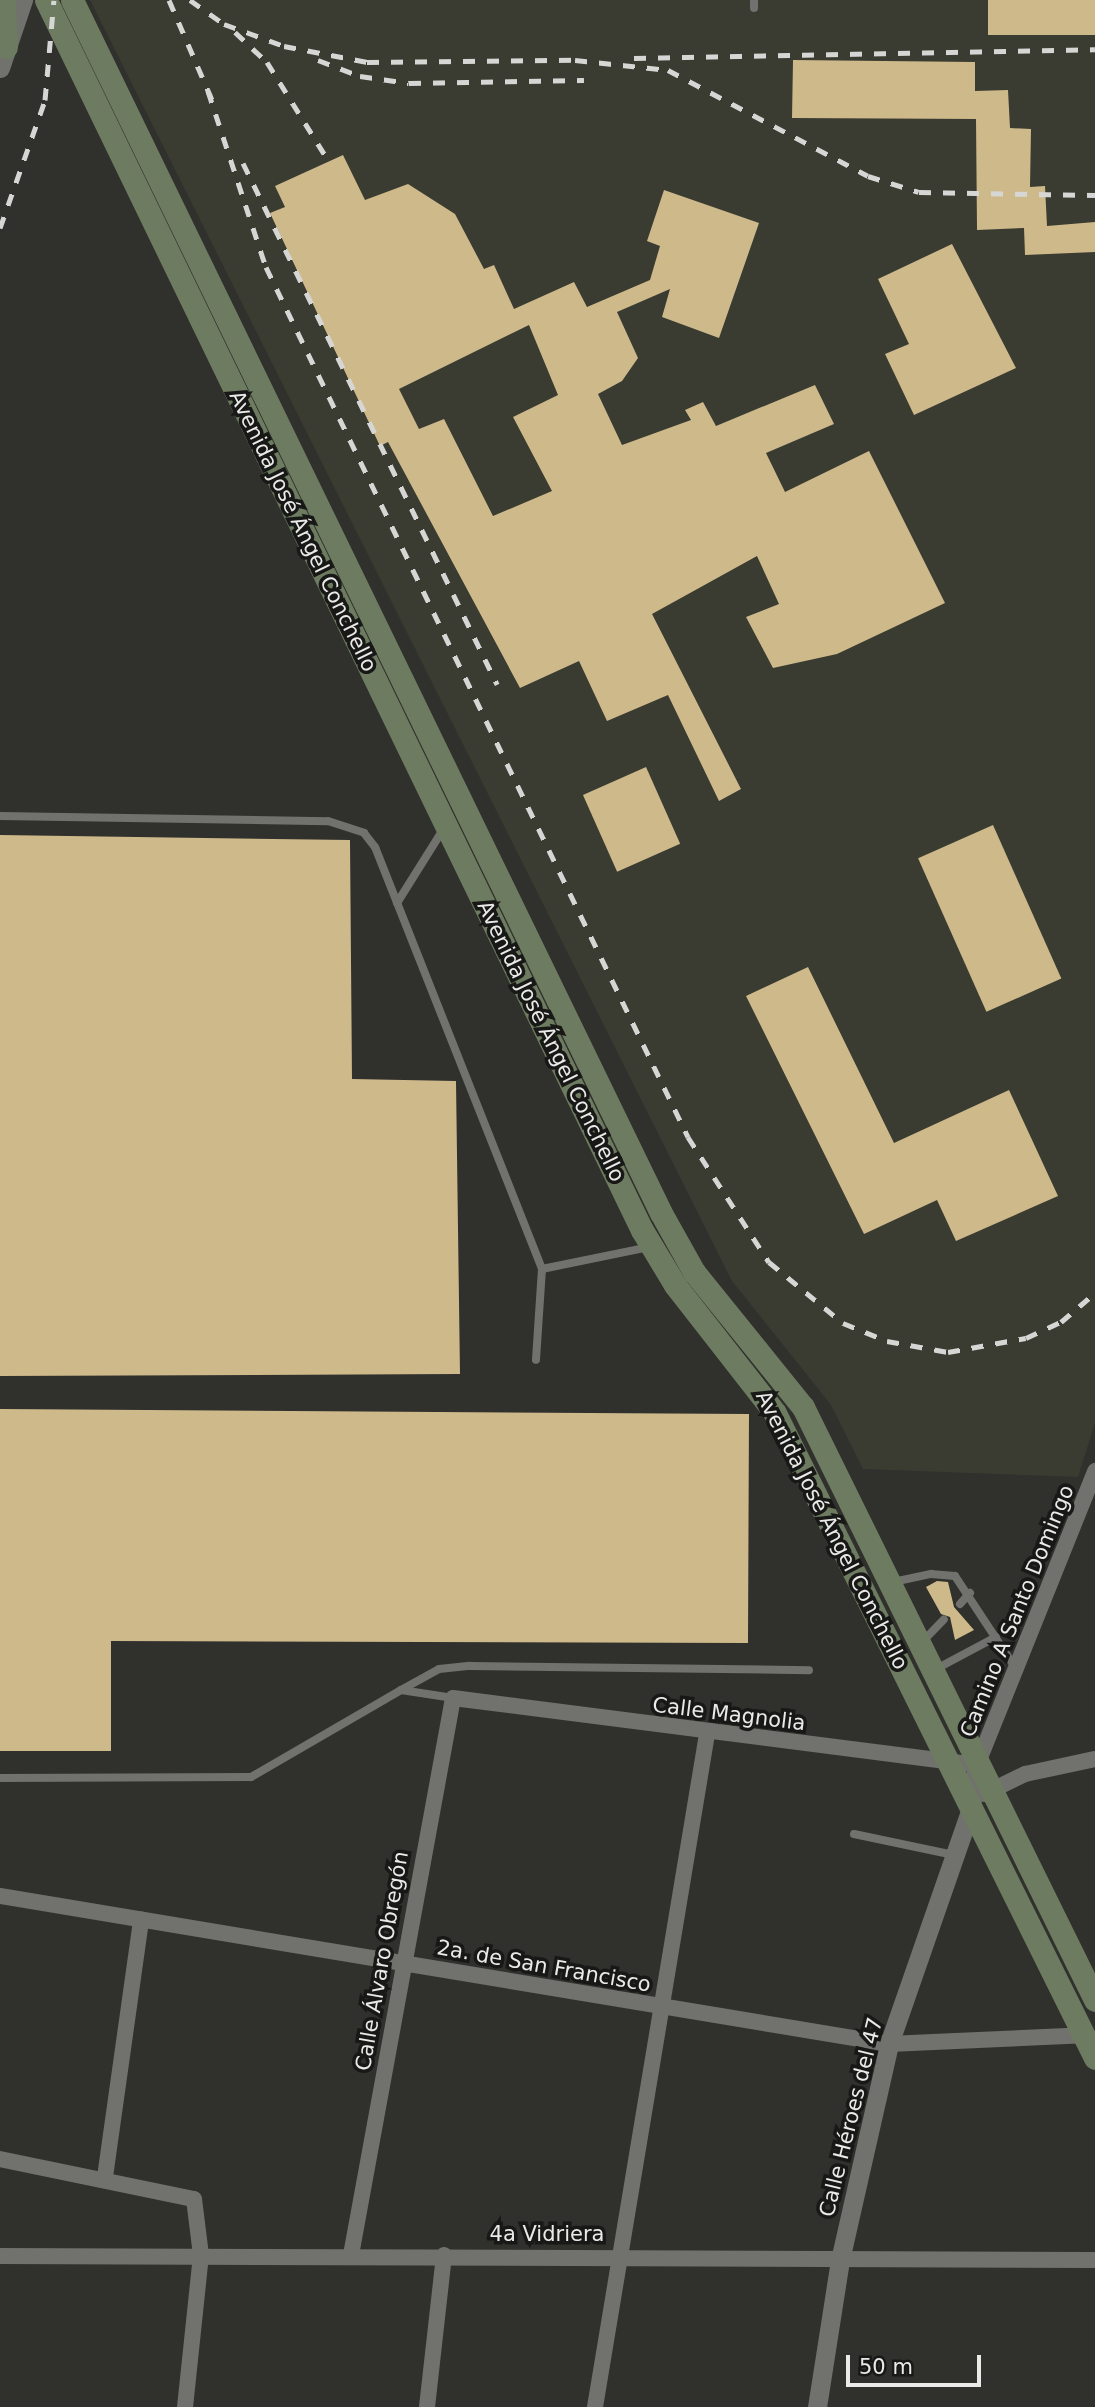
<!DOCTYPE html>
<html>
<head>
<meta charset="utf-8">
<style>
  body { margin:0 }
  #map { position:relative; width:1095px; height:2407px; overflow:hidden; background:#30302d; font-family:"DejaVu Sans",sans-serif }
  div>[style] { position:absolute }
  .built>* { inset:0; background:#3a3b31 }
  .building>* { inset:0; background:#ceb98b; transform-origin:0 0 }
  .service>* { height:8px; margin:-4px; padding:0 4px; transform-origin:4px; border-radius:4px; background:#71716e }
  .minor>* { height:16px; margin:-8px; padding:0 8px; transform-origin:8px; border-radius:8px; background:#71716e }
  .tertiary>* { height:19px; margin:-9.5px; padding:0 9.5px; transform-origin:9.5px; border-radius:9.5px; background:#71716e }
  .secondary>* { height:23px; margin:-11.5px; padding:0 11.5px; transform-origin:11.5px; border-radius:11.5px; background:#6d7c60 }
  .rail>* { height:5px; margin-top:-2.5px; transform-origin:0; background:repeating-linear-gradient(90deg,#d6d6d4 0 12px,transparent 0 24px) }
  span { translate:-50% -50%; white-space:nowrap; text-align:center; line-height:1.15; -webkit-text-stroke:7px #181817; paint-order:stroke }
  .street-label { font-size:21px; color:#eaeae8 }
  .scale { position:absolute; left:846px; top:2355px; width:135px; height:32px; box-sizing:border-box; border:4px solid #eaeae8; border-top:0; padding-left:9px; font-size:21px; line-height:24px; white-space:nowrap; color:#eaeae8; -webkit-text-stroke:5px #181817; paint-order:stroke }
</style>
</head>
<body>
<div id="map">
  <div class="built">
    <i style="clip-path:polygon(90px 0,1095px 0,1095px 1423px,1078px 1477px,863px 1469px,831px 1405px,732px 1281px)"></i>
  </div>
  <div class="building">
    <i style="left:988px;top:0;width:107px;height:35px"></i>
    <i style="clip-path:polygon(793px 60px,975px 62px,975px 91px,1008px 90px,1010px 128px,1031px 129px,1030px 187px,1045px 186px,1047px 226px,1095px 222px,1095px 252px,1025px 255px,1024px 228px,977px 230px,976px 119px,792px 118px)"></i>
    <i style="clip-path:polygon(evenodd,343px 155px,365px 200px,408px 184px,455px 214px,484px 269px,494px 265px,514px 309px,574px 282px,587px 307px,650px 280px,660px 246px,647px 241px,664px 190px,759px 223px,719px 338px,662px 317px,670px 289px,617px 312px,638px 358px,622px 381px,598px 394px,622px 445px,691px 420px,685px 410px,703px 402px,716px 426px,815px 385px,834px 424px,766px 453px,785px 492px,869px 451px,945px 603px,837px 654px,773px 668px,746px 617px,779px 604px,757px 556px,652px 614px,741px 789px,719px 801px,668px 695px,607px 721px,579px 661px,520px 688px,388px 442px,380px 446px,270px 213px,285px 207px,275px 186px,343px 155px,529px 325px,558px 395px,513px 417px,552px 491px,493px 516px,444px 419px,419px 429px,399px 389px,529px 325px)"></i>
    <i style="clip-path:polygon(952px 244px,1016px 368px,914px 415px,885px 354px,909px 344px,878px 279px)"></i>
    <i style="left:646px;top:767px;width:84px;height:69px;rotate:66deg"></i>
    <i style="left:993px;top:825px;width:168px;height:82px;rotate:66deg"></i>
    <i style="clip-path:polygon(0 835px,350px 840px,352px 1079px,456px 1081px,460px 1374px,0 1376px)"></i>
    <i style="clip-path:polygon(808px 967px,894px 1143px,1009px 1090px,1058px 1196px,956px 1241px,937px 1200px,864px 1234px,746px 996px)"></i>
    <i style="clip-path:polygon(0 1409px,749px 1414px,748px 1643px,111px 1641px,111px 1751px,0 1751px)"></i>
    <i style="clip-path:polygon(937px 1581px,948px 1582px,954px 1607px,974px 1630px,955px 1640px,950px 1617px,941px 1614px,926px 1587px)"></i>
  </div>
  <div class="service">
    <i style="left:754px;top:8px;width:8px;rotate:-90deg"></i>
    <i style="left:0;top:816px;width:328px;rotate:0.9deg"></i>
    <i style="left:328px;top:821px;width:38px;rotate:18deg"></i>
    <i style="left:364px;top:833px;width:18px;rotate:52deg"></i>
    <i style="left:375px;top:847px;width:454px;rotate:68.4deg"></i>
    <i style="left:542px;top:1269px;width:91px;rotate:93.8deg"></i>
    <i style="left:397px;top:903px;width:89px;rotate:-57.9deg"></i>
    <i style="left:542px;top:1269px;width:109px;rotate:-11.6deg"></i>
    <i style="left:893px;top:1582px;width:39px;rotate:-12deg"></i>
    <i style="left:931px;top:1574px;width:24px;rotate:5deg"></i>
    <i style="left:955px;top:1576px;width:111px;rotate:56.7deg"></i>
    <i style="left:960px;top:1604px;width:15px;rotate:-48deg"></i>
    <i style="left:923px;top:1641px;width:30px;rotate:-46deg"></i>
    <i style="left:936px;top:1669px;width:68px;rotate:-28.1deg"></i>
    <i style="left:401px;top:1690px;width:43px;rotate:-28.9deg"></i>
    <i style="left:439px;top:1669px;width:31px;rotate:-6deg"></i>
    <i style="left:470px;top:1666px;width:339px;rotate:0.7deg"></i>
    <i style="left:0;top:1778px;width:251px;rotate:-0.2deg"></i>
    <i style="left:251px;top:1777px;width:173px;rotate:-30.1deg"></i>
    <i style="left:401px;top:1690px;width:53px;rotate:8.7deg"></i>
    <i style="left:854px;top:1834px;width:102px;rotate:11.9deg"></i>
  </div>
  <div class="minor">
    <i style="left:984px;top:1794px;width:46px;rotate:-26deg"></i>
    <i style="left:1025px;top:1774px;width:72px;rotate:-12.1deg"></i>
    <i style="left:0;top:1896px;width:901px;rotate:9.45deg"></i>
    <i style="left:889px;top:2044px;width:195px;rotate:-2.6deg"></i>
    <i style="left:0;top:2159px;width:198px;rotate:11.7deg"></i>
    <i style="left:194px;top:2199px;width:56px;rotate:82.9deg"></i>
    <i style="left:201px;top:2255px;width:153px;rotate:96deg"></i>
    <i style="left:105px;top:2177px;width:260px;rotate:-82deg"></i>
    <i style="left:351px;top:2255px;width:566px;rotate:-79.62deg"></i>
    <i style="left:453px;top:1698px;width:528px;rotate:7.29deg"></i>
    <i style="left:977px;top:1765px;width:317px;rotate:-68.1deg"></i>
    <i style="left:0;top:2256px;width:1095px;rotate:0.21deg"></i>
    <i style="left:427px;top:2407px;width:153px;rotate:-83.6deg"></i>
    <i style="left:595px;top:2407px;width:682px;rotate:-80.55deg"></i>
  </div>
  <div class="tertiary">
    <i style="left:0;top:68px;width:72px;rotate:-71.3deg"></i>
    <i style="left:817px;top:2407px;width:149px;rotate:-81.1deg"></i>
    <i style="left:840px;top:2260px;width:221px;rotate:-77.2deg"></i>
    <i style="left:889px;top:2044px;width:246px;rotate:-70.8deg"></i>
    <i style="left:970px;top:1812px;width:48px;rotate:-81.5deg"></i>
  </div>
  <div class="secondary">
    <i style="left:4px;top:0;width:47px;rotate:87.6deg"></i>
    <i style="left:46px;top:0;width:1367px;rotate:64.15deg"></i>
    <i style="left:642px;top:1230px;width:64px;rotate:59deg"></i>
    <i style="left:675px;top:1285px;width:162px;rotate:52deg"></i>
    <i style="left:775px;top:1413px;width:720px;rotate:63.61deg"></i>
    <i style="left:72px;top:0;width:1348px;rotate:64.1deg"></i>
    <i style="left:661px;top:1213px;width:68px;rotate:60.8deg"></i>
    <i style="left:694px;top:1272px;width:174px;rotate:51.1deg"></i>
    <i style="left:803px;top:1407px;width:661px;rotate:63.78deg"></i>
  </div>
  <div class="rail">
    <i style="left:169px;top:0;width:109px;rotate:66.7deg"></i>
    <i style="left:190px;top:0;width:42px;rotate:35.2deg"></i>
    <i style="left:224px;top:24px;width:64px;rotate:20.1deg"></i>
    <i style="left:284px;top:46px;width:85px;rotate:10.9deg"></i>
    <i style="left:367px;top:62px;width:208px;rotate:-0.6deg"></i>
    <i style="left:575px;top:60px;width:94px;rotate:6.1deg"></i>
    <i style="left:668px;top:70px;width:226px;rotate:27.9deg"></i>
    <i style="left:868px;top:176px;width:53px;rotate:17.4deg"></i>
    <i style="left:919px;top:192px;width:176px;rotate:1deg"></i>
    <i style="left:235px;top:32px;width:44px;rotate:43.2deg"></i>
    <i style="left:267px;top:62px;width:110px;rotate:58.1deg"></i>
    <i style="left:634px;top:58px;width:461px;rotate:-1.1deg"></i>
    <i style="left:318px;top:60px;width:45px;rotate:20.9deg"></i>
    <i style="left:360px;top:76px;width:49px;rotate:8.1deg"></i>
    <i style="left:409px;top:83px;width:175px;rotate:-1deg"></i>
    <i style="left:208px;top:91px;width:185px;rotate:71.8deg"></i>
    <i style="left:266px;top:267px;width:967px;rotate:64.12deg"></i>
    <i style="left:688px;top:1137px;width:149px;rotate:57.1deg"></i>
    <i style="left:769px;top:1262px;width:96px;rotate:39.5deg"></i>
    <i style="left:843px;top:1323px;width:48px;rotate:22.2deg"></i>
    <i style="left:887px;top:1341px;width:62px;rotate:10.2deg"></i>
    <i style="left:948px;top:1352px;width:79px;rotate:-10.2deg"></i>
    <i style="left:1026px;top:1338px;width:38px;rotate:-25deg"></i>
    <i style="left:1061px;top:1322px;width:45px;rotate:-40.5deg"></i>
    <i style="left:243px;top:163px;width:580px;rotate:64.01deg"></i>
    <i style="left:0;top:228px;width:136px;rotate:-70.6deg"></i>
    <i style="left:45px;top:100px;width:100px;rotate:-84.9deg"></i>
  </div>
  <div class="street-label">
    <span style="left:303px;top:531px;rotate:64deg">Avenida José Ángel Conchello</span>
    <span style="left:551px;top:1041px;rotate:64deg">Avenida José Ángel Conchello</span>
    <span style="left:832px;top:1530px;rotate:63deg">Avenida José Ángel Conchello</span>
    <span style="left:1017px;top:1611px;rotate:-68deg">Camino A Santo Domingo</span>
    <span style="left:729px;top:1714px;rotate:7deg">Calle Magnolia</span>
    <span style="left:382px;top:1961px;rotate:-80deg">Calle Álvaro Obregón</span>
    <span style="left:544px;top:1966px;rotate:10deg">2a. de San Francisco</span>
    <span style="left:851px;top:2117px;rotate:-76deg">Calle Héroes del 47</span>
    <span style="left:547px;top:2234px">4a Vidriera</span>
  </div>
  <div class="scale">50 m</div>
</div>
</body>
</html>
